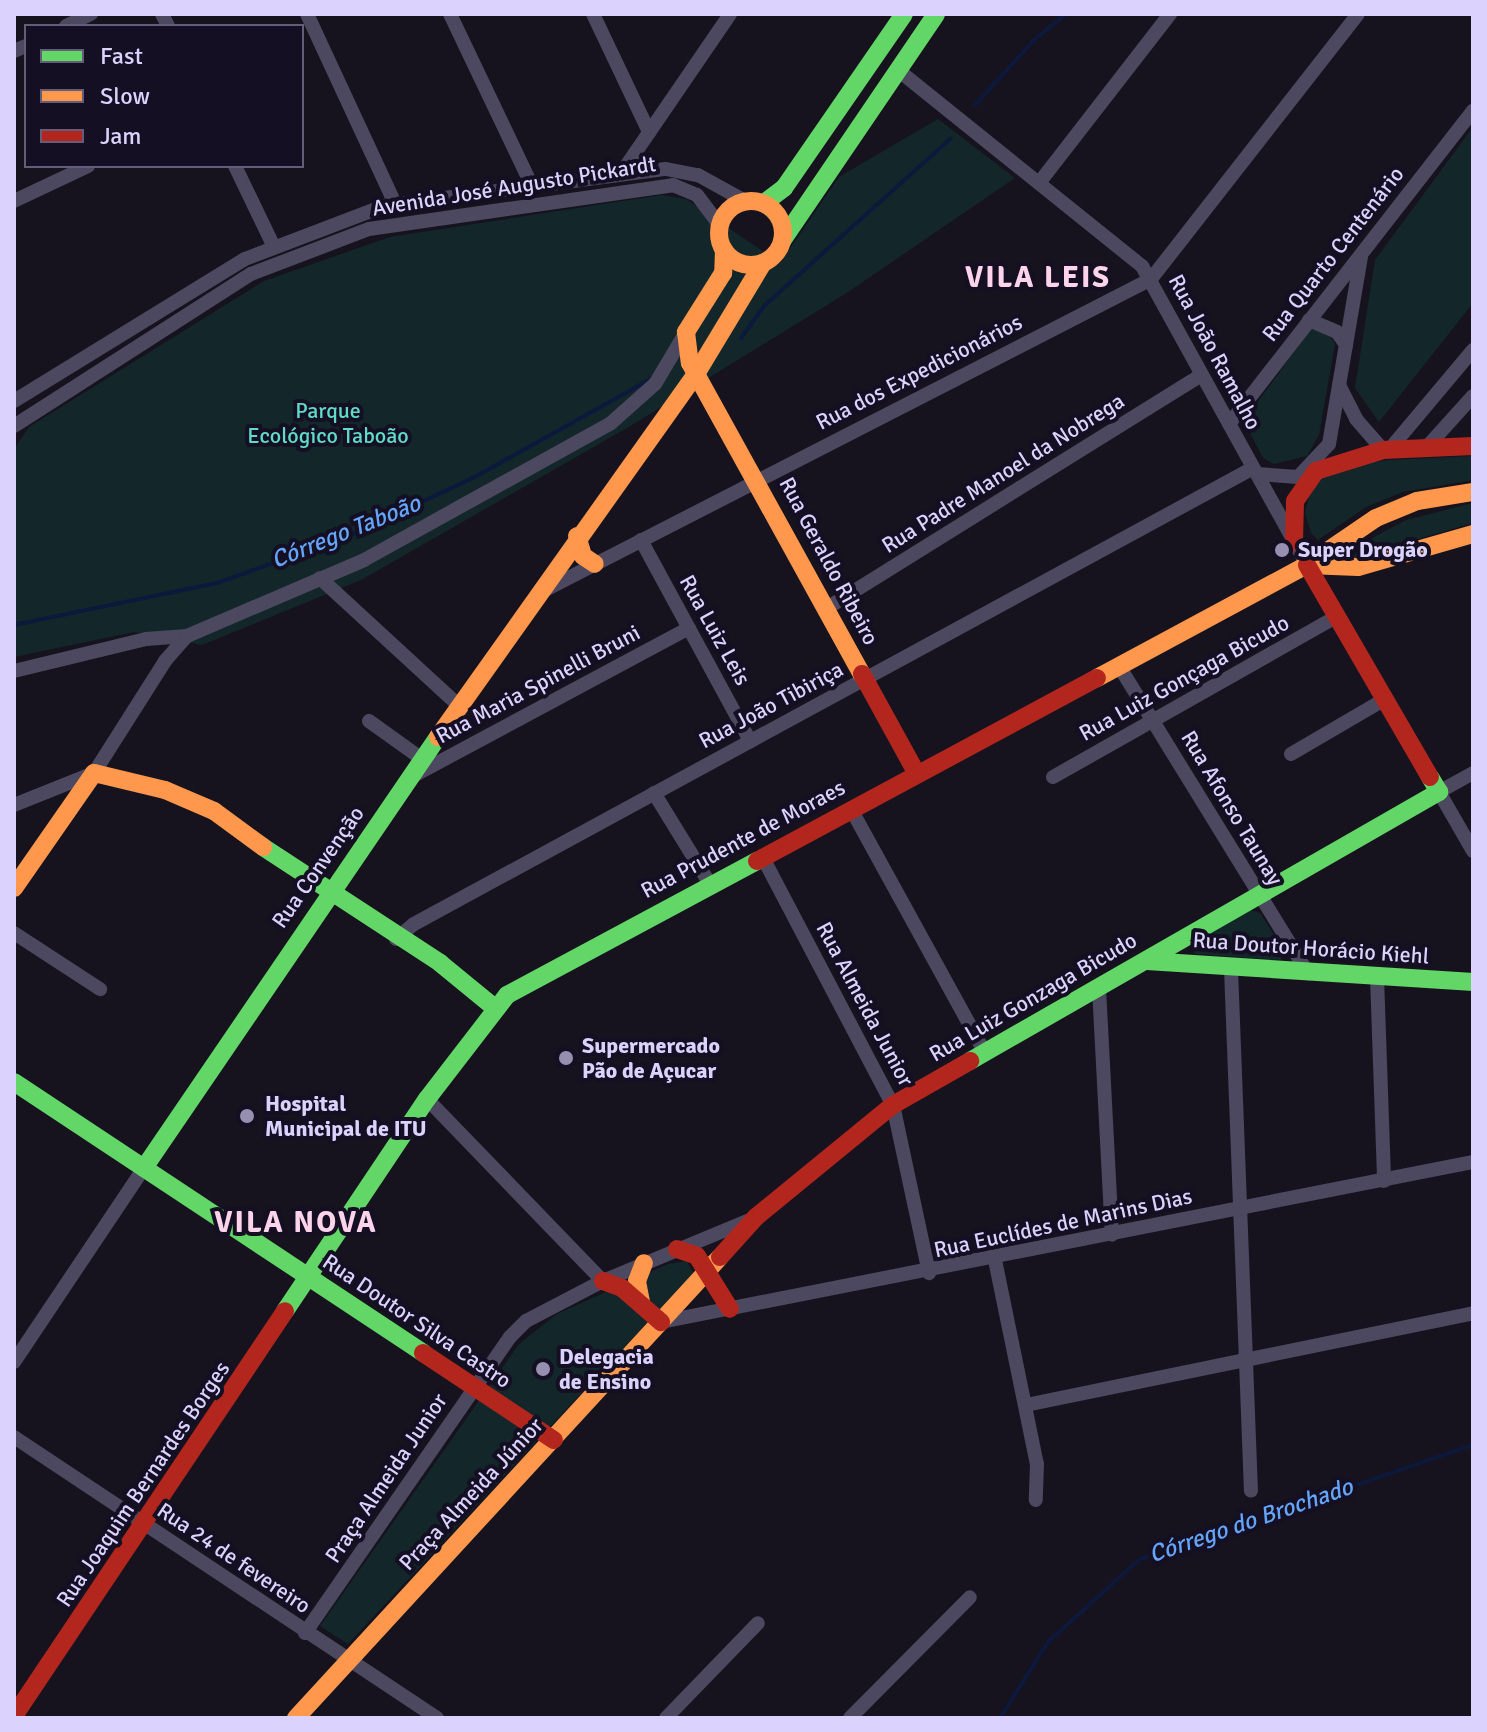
<!DOCTYPE html>
<html>
<head>
<meta charset="utf-8">
<style>
  body { margin:0 }
  #map { position:relative; width:1487px; height:1732px; overflow:hidden; background:#16131e; font-family:Signika,sans-serif }
  div>[style] { position:absolute }
  .green>* { inset:0; background:#13272a }
  .stream>* { height:4px; margin:-2px; padding:0 2px; transform-origin:2px; border-radius:2px; background:#0c183c }
  .street>* { height:14px; margin:-7px; padding:0 7px; transform-origin:7px; border-radius:7px; background:#4c485f }
  .fast>* { height:18px; margin:-9px; padding:0 9px; transform-origin:9px; border-radius:9px; background:#63d668 }
  .slow>* { height:18px; margin:-9px; padding:0 9px; transform-origin:9px; border-radius:9px; background:#ff974d }
  .slow>.ring { margin:-9px; padding:0; box-sizing:content-box; background:none; border:18px solid #ff974d; border-radius:50% }
  .jam>* { height:18px; margin:-9px; padding:0 9px; transform-origin:9px; border-radius:9px; background:#b3261e }
  .dots>* { width:22px; height:22px; translate:-50% -50%; box-sizing:border-box; border:4px solid #140f22; border-radius:50% }
  span { translate:-50% -50%; white-space:nowrap; text-align:center; line-height:1.15; -webkit-text-stroke:8px #140f22; paint-order:stroke }
  .street-label { font-size:22px; color:#dbd2fd }
  .park-label { font-size:22px; color:#60dbc9 }
  .poi-label { font-size:22px; color:#dbd2fd; font-weight:700 }
  .left { translate:0 -50%; text-align:left }
  .water-label { font-size:24px; color:#64a4f9; font-style:italic }
  .district-label { font-size:30px; color:#fdd4ea; font-weight:700; letter-spacing:2px }
  .frame { position:absolute; inset:0; border:16px solid #dbd2fd; pointer-events:none }
  .legend { position:absolute; left:24px; top:24px; width:280px; height:144px; box-sizing:border-box; background:#140f22; border:2px solid #645d7a; margin:0; padding:10px 14px; list-style:none; font-size:24px; color:#dbd2fd }
  .legend li { display:flex; align-items:center; gap:16px; height:40px }
  .legend b { width:40px; border:2px solid #645d7a }
</style>
</head>
<body>
<div id="map">
  <div class="green">
    <i style="clip-path:polygon(938px 119px,1015px 178px,845px 294px,632px 425px,361px 580px,202px 645px,134px 632px,14px 657px,14px 449px,29px 427px,264px 281px,390px 237px,662px 195px,686px 199px,780px 263px,839px 177px)"></i>
    <i style="clip-path:polygon(1473px 127px,1473px 303px,1379px 422px,1355px 388px,1375px 260px)"></i>
    <i style="clip-path:polygon(1311px 329px,1329px 334px,1335px 344px,1319px 435px,1307px 456px,1274px 464px,1263px 458px,1251px 435px,1249px 414px)"></i>
    <i style="clip-path:polygon(1473px 456px,1473px 480px,1403px 492px,1366px 507px,1318px 540px,1311px 533px,1305px 513px,1311px 489px,1323px 475px,1343px 466px,1389px 460px)"></i>
    <i style="clip-path:polygon(1473px 503px,1473px 523px,1349px 559px,1374px 537px,1406px 520px)"></i>
    <i style="clip-path:polygon(1250px 910px,1260px 913px,1283px 949px,1281px 960px,1194px 954px,1195px 943px)"></i>
    <i style="clip-path:polygon(687px 1261px,693px 1273px,348px 1644px,320px 1626px,519px 1344px,557px 1314px,668px 1264px)"></i>
  </div>
  <div class="stream">
    <i style="left:975px;top:105px;width:89px;rotate:-47.7deg"></i>
    <i style="left:1035px;top:39px;width:40px;rotate:-39deg"></i>
    <i style="left:741px;top:338px;width:39px;rotate:-54deg"></i>
    <i style="left:764px;top:306px;width:251px;rotate:-41.9deg"></i>
    <i style="left:14px;top:625px;width:207px;rotate:-11.7deg"></i>
    <i style="left:217px;top:583px;width:140px;rotate:-19.6deg"></i>
    <i style="left:349px;top:536px;width:137px;rotate:-25.1deg"></i>
    <i style="left:473px;top:478px;width:206px;rotate:-29.1deg"></i>
    <i style="left:1000px;top:1718px;width:90px;rotate:-57.7deg"></i>
    <i style="left:1048px;top:1642px;width:124px;rotate:-42.1deg"></i>
    <i style="left:1140px;top:1559px;width:352px;rotate:-18.9deg"></i>
  </div>
  <div class="street">
    <i style="left:162px;top:14px;width:13px;rotate:63deg"></i>
    <i style="left:307px;top:14px;width:212px;rotate:65.1deg"></i>
    <i style="left:450px;top:14px;width:191px;rotate:64.5deg"></i>
    <i style="left:593px;top:14px;width:131px;rotate:64.6deg"></i>
    <i style="left:66px;top:26px;width:28px;rotate:-26deg"></i>
    <i style="left:14px;top:51px;width:13px;rotate:-23deg"></i>
    <i style="left:898px;top:70px;width:313px;rotate:38.8deg"></i>
    <i style="left:1142px;top:266px;width:342px;rotate:61.1deg"></i>
    <i style="left:235px;top:166px;width:90px;rotate:64.3deg"></i>
    <i style="left:622px;top:172px;width:191px;rotate:-55.6deg"></i>
    <i style="left:1039px;top:183px;width:214px;rotate:-52.2deg"></i>
    <i style="left:14px;top:201px;width:82px;rotate:-25.3deg"></i>
    <i style="left:1309px;top:320px;width:30px;rotate:23deg"></i>
    <i style="left:1337px;top:332px;width:16px;rotate:55deg"></i>
    <i style="left:1339px;top:385px;width:38px;rotate:63deg"></i>
    <i style="left:1356px;top:419px;width:41px;rotate:48.9deg"></i>
    <i style="left:14px;top:401px;width:271px;rotate:-31.6deg"></i>
    <i style="left:245px;top:259px;width:149px;rotate:-20.9deg"></i>
    <i style="left:384px;top:206px;width:284px;rotate:-7.5deg"></i>
    <i style="left:666px;top:169px;width:33px;rotate:11deg"></i>
    <i style="left:698px;top:175px;width:54px;rotate:29deg"></i>
    <i style="left:1229px;top:424px;width:397px;rotate:-52.1deg"></i>
    <i style="left:14px;top:426px;width:282px;rotate:-32.7deg"></i>
    <i style="left:251px;top:274px;width:126px;rotate:-20.9deg"></i>
    <i style="left:369px;top:229px;width:307px;rotate:-8.2deg"></i>
    <i style="left:673px;top:185px;width:26px;rotate:23deg"></i>
    <i style="left:697px;top:195px;width:36px;rotate:53deg"></i>
    <i style="left:1426px;top:448px;width:70px;rotate:-47.9deg"></i>
    <i style="left:1389px;top:450px;width:131px;rotate:-50deg"></i>
    <i style="left:1257px;top:474px;width:41px;rotate:4.2deg"></i>
    <i style="left:1298px;top:477px;width:45px;rotate:-46.8deg"></i>
    <i style="left:1329px;top:444px;width:190px;rotate:-80.3deg"></i>
    <i style="left:641px;top:540px;width:229px;rotate:61.5deg"></i>
    <i style="left:320px;top:578px;width:189px;rotate:42.6deg"></i>
    <i style="left:543px;top:591px;width:683px;rotate:-27.16deg"></i>
    <i style="left:1151px;top:279px;width:336px;rotate:-52deg"></i>
    <i style="left:827px;top:608px;width:441px;rotate:-31.9deg"></i>
    <i style="left:1119px;top:666px;width:361px;rotate:58.4deg"></i>
    <i style="left:14px;top:671px;width:136px;rotate:-13.6deg"></i>
    <i style="left:146px;top:639px;width:41px;rotate:-4.2deg"></i>
    <i style="left:369px;top:721px;width:65px;rotate:35.6deg"></i>
    <i style="left:1291px;top:754px;width:109px;rotate:-30.3deg"></i>
    <i style="left:1473px;top:773px;width:39px;rotate:151deg"></i>
    <i style="left:1439px;top:792px;width:68px;rotate:60deg"></i>
    <i style="left:413px;top:776px;width:313px;rotate:-28.2deg"></i>
    <i style="left:1053px;top:777px;width:326px;rotate:-29.5deg"></i>
    <i style="left:654px;top:793px;width:107px;rotate:58.4deg"></i>
    <i style="left:14px;top:805px;width:86px;rotate:-21.8deg"></i>
    <i style="left:94px;top:773px;width:133px;rotate:-57.6deg"></i>
    <i style="left:165px;top:661px;width:33px;rotate:-49deg"></i>
    <i style="left:187px;top:636px;width:193px;rotate:-23.2deg"></i>
    <i style="left:364px;top:560px;width:282px;rotate:-29deg"></i>
    <i style="left:611px;top:423px;width:59px;rotate:-41.6deg"></i>
    <i style="left:655px;top:384px;width:61px;rotate:-59.2deg"></i>
    <i style="left:851px;top:809px;width:278px;rotate:61.2deg"></i>
    <i style="left:762px;top:856px;width:281px;rotate:62.3deg"></i>
    <i style="left:893px;top:1105px;width:172px;rotate:77.9deg"></i>
    <i style="left:14px;top:933px;width:103px;rotate:33.1deg"></i>
    <i style="left:396px;top:939px;width:23px;rotate:-40deg"></i>
    <i style="left:414px;top:924px;width:955px;rotate:-28.52deg"></i>
    <i style="left:1231px;top:969px;width:522px;rotate:87.81deg"></i>
    <i style="left:1377px;top:977px;width:204px;rotate:88deg"></i>
    <i style="left:1099px;top:988px;width:247px;rotate:87deg"></i>
    <i style="left:427px;top:1099px;width:253px;rotate:46deg"></i>
    <i style="left:995px;top:1260px;width:208px;rotate:78.4deg"></i>
    <i style="left:1037px;top:1464px;width:36px;rotate:92deg"></i>
    <i style="left:661px;top:1322px;width:828px;rotate:-11.15deg"></i>
    <i style="left:14px;top:1362px;width:234px;rotate:-56.2deg"></i>
    <i style="left:1026px;top:1405px;width:456px;rotate:-11.6deg"></i>
    <i style="left:14px;top:1437px;width:508px;rotate:33.6deg"></i>
    <i style="left:305px;top:1633px;width:360px;rotate:-55.3deg"></i>
    <i style="left:510px;top:1337px;width:23px;rotate:-45deg"></i>
    <i style="left:526px;top:1321px;width:87px;rotate:-27.5deg"></i>
    <i style="left:603px;top:1281px;width:161px;rotate:-22.6deg"></i>
    <i style="left:666px;top:1718px;width:132px;rotate:-45.9deg"></i>
    <i style="left:850px;top:1718px;width:170px;rotate:-45.2deg"></i>
  </div>
  <div class="fast">
    <i style="left:764px;top:203px;width:25px;rotate:-37deg"></i>
    <i style="left:784px;top:188px;width:211px;rotate:-55.4deg"></i>
    <i style="left:782px;top:241px;width:274px;rotate:-55.8deg"></i>
    <i style="left:263px;top:847px;width:212px;rotate:33.2deg"></i>
    <i style="left:440px;top:963px;width:71px;rotate:39.3deg"></i>
    <i style="left:1147px;top:961px;width:327px;rotate:3.7deg"></i>
    <i style="left:970px;top:1061px;width:541px;rotate:-29.84deg"></i>
    <i style="left:1439px;top:792px;width:17px;rotate:-121deg"></i>
    <i style="left:14px;top:1082px;width:491px;rotate:33.5deg"></i>
    <i style="left:144px;top:1168px;width:522px;rotate:-55.7deg"></i>
    <i style="left:285px;top:1311px;width:255px;rotate:-56.2deg"></i>
    <i style="left:427px;top:1099px;width:131px;rotate:-52.4deg"></i>
    <i style="left:507px;top:995px;width:284px;rotate:-28.2deg"></i>
  </div>
  <div class="slow">
    <i class="ring" style="left:719px;top:201px;width:46px;height:46px"></i>
    <i style="left:724px;top:250px;width:23px;rotate:92deg"></i>
    <i style="left:723px;top:273px;width:70px;rotate:122.1deg"></i>
    <i style="left:686px;top:332px;width:31px;rotate:83deg"></i>
    <i style="left:690px;top:363px;width:355px;rotate:61.1deg"></i>
    <i style="left:577px;top:536px;width:21px;rotate:73deg"></i>
    <i style="left:583px;top:556px;width:14px;rotate:34deg"></i>
    <i style="left:1307px;top:565px;width:51px;rotate:2.2deg"></i>
    <i style="left:1358px;top:567px;width:120px;rotate:-16deg"></i>
    <i style="left:1097px;top:678px;width:238px;rotate:-28.3deg"></i>
    <i style="left:1307px;top:565px;width:83px;rotate:-34.3deg"></i>
    <i style="left:1376px;top:518px;width:44px;rotate:-22.5deg"></i>
    <i style="left:1417px;top:501px;width:57px;rotate:-9.1deg"></i>
    <i style="left:438px;top:737px;width:445px;rotate:-54.6deg"></i>
    <i style="left:696px;top:374px;width:130px;rotate:-58.9deg"></i>
    <i style="left:14px;top:888px;width:140px;rotate:-55.2deg"></i>
    <i style="left:94px;top:773px;width:73px;rotate:13.5deg"></i>
    <i style="left:165px;top:790px;width:53px;rotate:23.2deg"></i>
    <i style="left:214px;top:811px;width:61px;rotate:36.3deg"></i>
    <i style="left:641px;top:1302px;width:21px;rotate:-101deg"></i>
    <i style="left:637px;top:1281px;width:19px;rotate:-69deg"></i>
    <i style="left:296px;top:1718px;width:626px;rotate:-47.39deg"></i>
  </div>
  <div class="jam">
    <i style="left:1294px;top:542px;width:41px;rotate:-88.6deg"></i>
    <i style="left:1295px;top:501px;width:37px;rotate:-55deg"></i>
    <i style="left:1316px;top:471px;width:70px;rotate:-17.4deg"></i>
    <i style="left:1383px;top:450px;width:90px;rotate:-2.5deg"></i>
    <i style="left:1307px;top:565px;width:245px;rotate:59.9deg"></i>
    <i style="left:862px;top:674px;width:114px;rotate:61.2deg"></i>
    <i style="left:757px;top:861px;width:386px;rotate:-28.3deg"></i>
    <i style="left:677px;top:1249px;width:21px;rotate:19deg"></i>
    <i style="left:697px;top:1256px;width:62px;rotate:58.1deg"></i>
    <i style="left:720px;top:1257px;width:54px;rotate:-48deg"></i>
    <i style="left:756px;top:1217px;width:177px;rotate:-39.3deg"></i>
    <i style="left:893px;top:1105px;width:89px;rotate:-29.7deg"></i>
    <i style="left:603px;top:1281px;width:20px;rotate:20deg"></i>
    <i style="left:622px;top:1288px;width:52px;rotate:41.1deg"></i>
    <i style="left:423px;top:1353px;width:157px;rotate:33.6deg"></i>
    <i style="left:14px;top:1716px;width:487px;rotate:-56.2deg"></i>
  </div>
  <div class="dots">
    <i style="left:1282px;top:550px;background:#968faf"></i>
    <i style="left:566px;top:1058px;background:#968faf"></i>
    <i style="left:247px;top:1116px;background:#968faf"></i>
    <i style="left:543px;top:1369px;background:#968faf"></i>
  </div>
  <div class="street-label">
    <span style="left:514px;top:186px;rotate:-9deg">Avenida José Augusto Pickardt</span>
    <span style="left:1333px;top:254px;rotate:-52deg">Rua Quarto Centenário</span>
    <span style="left:1215px;top:352px;rotate:62deg">Rua João Ramalho</span>
    <span style="left:919px;top:372px;rotate:-27deg">Rua dos Expedicionários</span>
    <span style="left:1003px;top:473px;rotate:-32deg">Rua Padre Manoel da Nobrega</span>
    <span style="left:829px;top:561px;rotate:62deg">Rua Geraldo Ribeiro</span>
    <span style="left:715px;top:630px;rotate:61deg">Rua Luiz Leis</span>
    <span style="left:1184px;top:678px;rotate:-29deg">Rua Luiz Gonçaga Bicudo</span>
    <span style="left:538px;top:684px;rotate:-28deg">Rua Maria Spinelli Bruni</span>
    <span style="left:771px;top:705px;rotate:-28deg">Rua João Tibiriça</span>
    <span style="left:1232px;top:808px;rotate:59deg">Rua Afonso Taunay</span>
    <span style="left:743px;top:839px;rotate:-28deg">Rua Prudente de Moraes</span>
    <span style="left:318px;top:867px;rotate:-55deg">Rua Convenção</span>
    <span style="left:1311px;top:948px;rotate:4deg">Rua Doutor Horácio Kiehl</span>
    <span style="left:1033px;top:997px;rotate:-30deg">Rua Luiz Gonzaga Bicudo</span>
    <span style="left:865px;top:1004px;rotate:62deg">Rua Almeida Junior</span>
    <span style="left:1063px;top:1223px;rotate:-12deg">Rua Euclídes de Marins Dias</span>
    <span style="left:417px;top:1321px;rotate:34deg">Rua Doutor Silva Castro</span>
    <span style="left:386px;top:1478px;rotate:-56deg">Praça Almeida Junior</span>
    <span style="left:143px;top:1484px;rotate:-56deg">Rua Joaquim Bernardes Borges</span>
    <span style="left:471px;top:1494px;rotate:-47deg">Praça Almeida Júnior</span>
    <span style="left:234px;top:1558px;rotate:34deg">Rua 24 de fevereiro</span>
  </div>
  <div class="park-label">
    <span style="left:328px;top:423px">Parque<br>Ecológico Taboão</span>
  </div>
  <div class="poi-label">
    <span class="left" style="left:1298px;top:550px">Super Drogão</span>
    <span class="left" style="left:582px;top:1058px">Supermercado<br>Pão de Açucar</span>
    <span class="left" style="left:265px;top:1116px">Hospital<br>Municipal de ITU</span>
    <span class="left" style="left:559px;top:1369px">Delegacia<br>de Ensino</span>
  </div>
  <div class="water-label">
    <span style="left:346px;top:532px;rotate:-22deg">Córrego Taboão</span>
    <span style="left:1251px;top:1521px;rotate:-19deg">Córrego do Brochado</span>
  </div>
  <div class="district-label">
    <span style="left:1038px;top:278px">VILA LEIS</span>
    <span style="left:296px;top:1223px">VILA NOVA</span>
  </div>
  <div class="frame"></div>
  <ul class="legend">
  <li><b style="height:10px;background:#63d668"></b>Fast</li>
  <li><b style="height:10px;background:#ff974d"></b>Slow</li>
  <li><b style="height:10px;background:#b3261e"></b>Jam</li>
  </ul>
</div>
</body>
</html>
